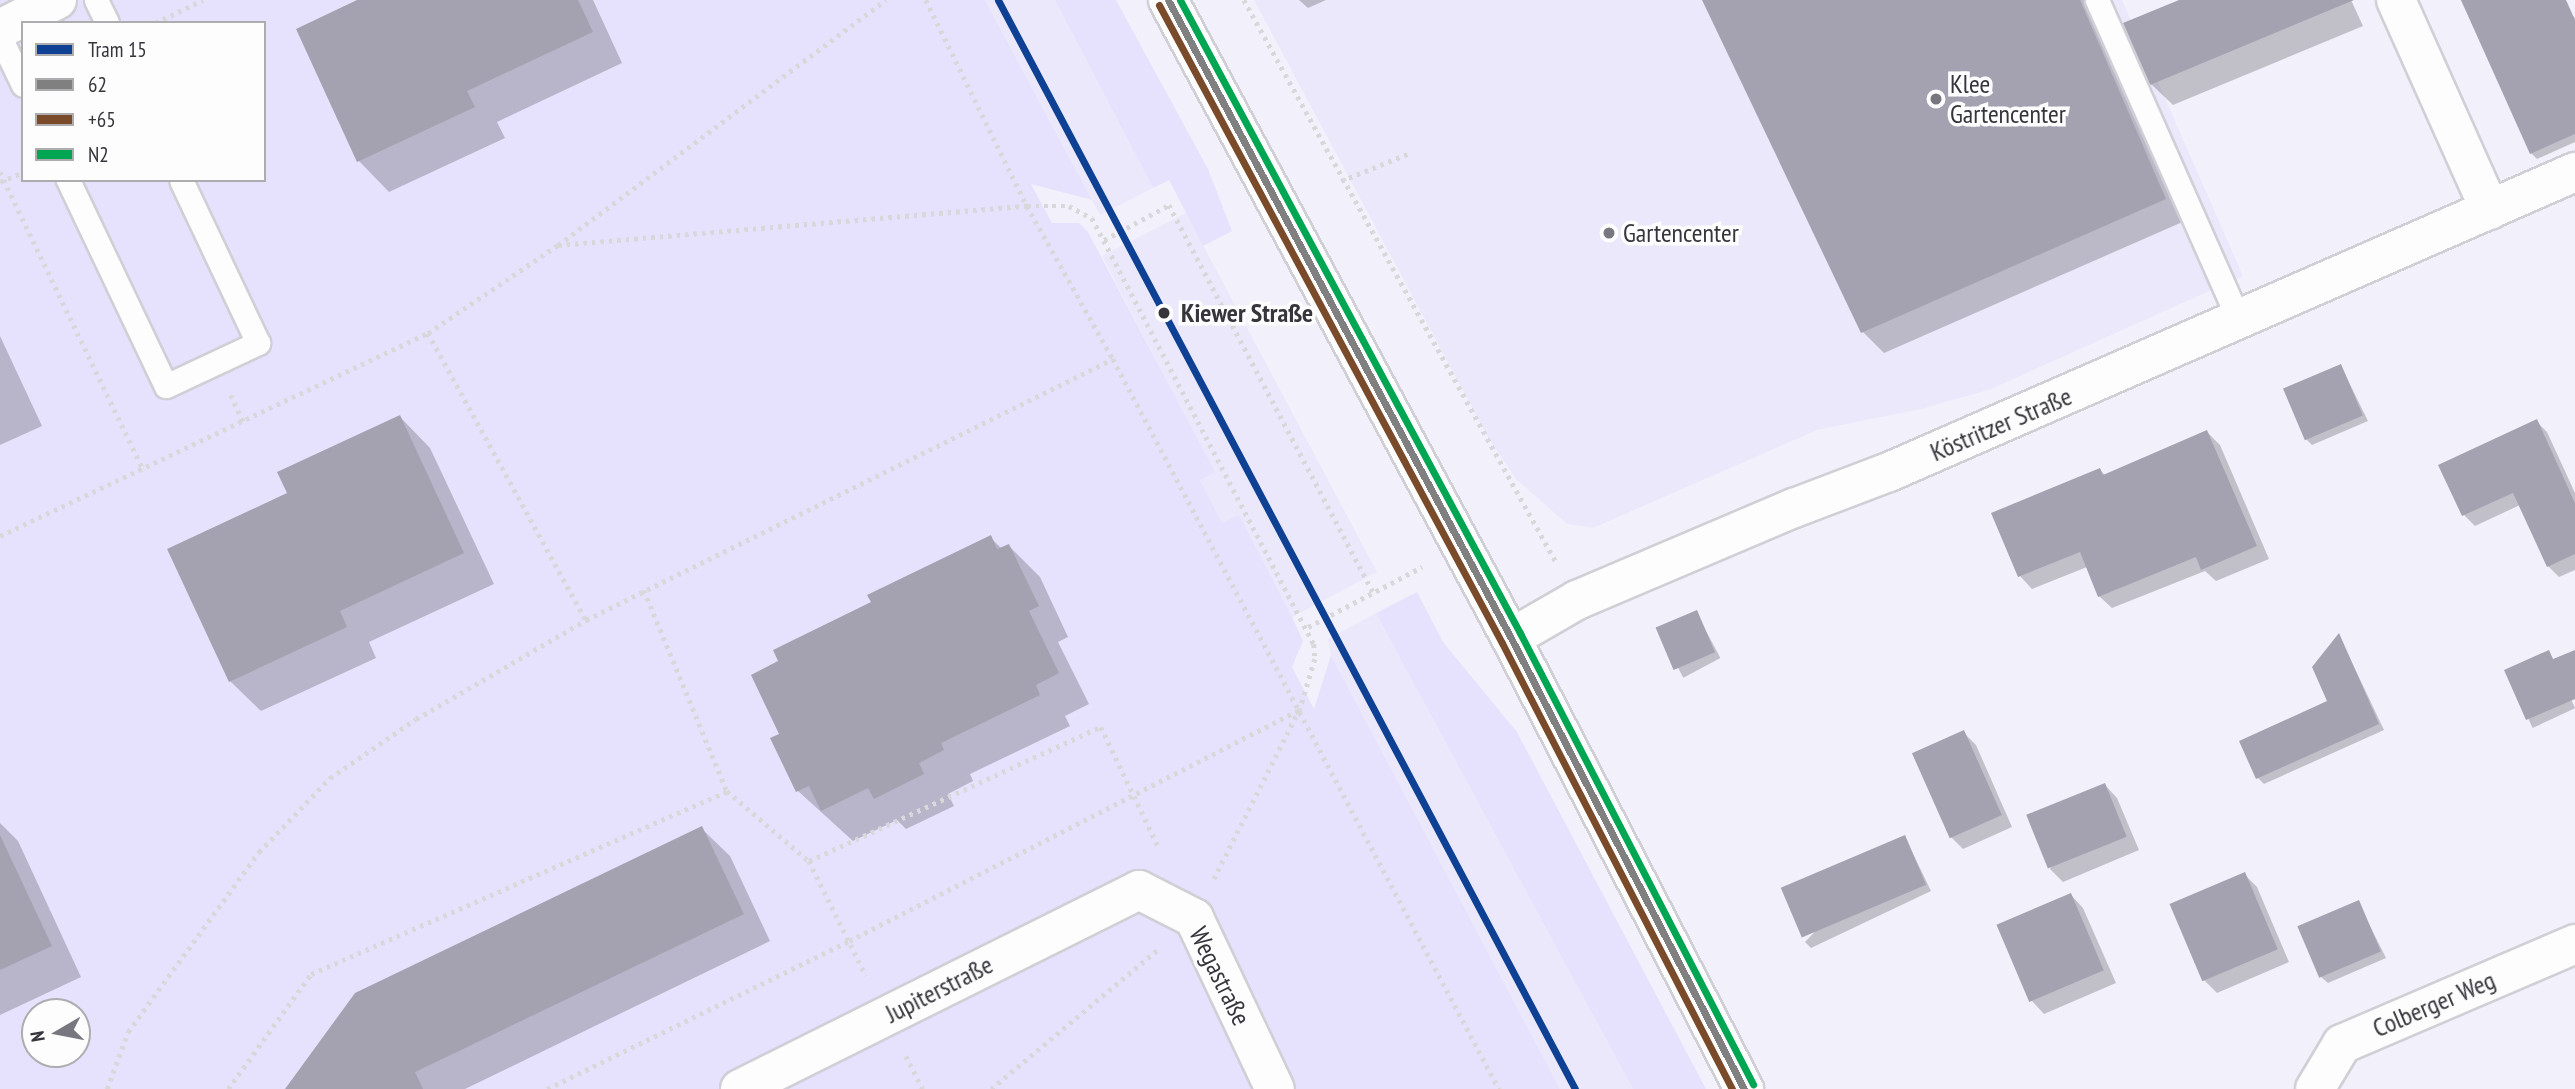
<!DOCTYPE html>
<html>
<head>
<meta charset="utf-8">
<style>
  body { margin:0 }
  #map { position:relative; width:2575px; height:1089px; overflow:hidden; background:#f2f1fb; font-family:"PT Sans Narrow",sans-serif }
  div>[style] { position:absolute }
  .built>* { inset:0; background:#eae8fa }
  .green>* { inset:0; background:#e6e2fd }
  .shadow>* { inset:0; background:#0003; transform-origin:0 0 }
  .building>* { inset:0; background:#a4a2b0; transform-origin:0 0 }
  .path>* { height:4.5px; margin-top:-2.25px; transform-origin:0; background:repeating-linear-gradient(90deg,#d8d8da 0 3.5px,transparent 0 8.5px) }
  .roads { filter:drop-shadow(2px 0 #d0cfd6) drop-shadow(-2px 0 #d0cfd6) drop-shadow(0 2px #d0cfd6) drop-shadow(0 -2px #d0cfd6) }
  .service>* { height:23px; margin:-11.5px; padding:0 11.5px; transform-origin:11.5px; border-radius:11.5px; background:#fdfdfe }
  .minor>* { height:38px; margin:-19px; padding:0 19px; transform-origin:19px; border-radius:19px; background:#fdfdfe }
  .primary>* { height:38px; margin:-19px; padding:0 19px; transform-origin:19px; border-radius:19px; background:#fdfdfe }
  .bus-1>* { height:7px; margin:-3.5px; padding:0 3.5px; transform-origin:3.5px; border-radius:3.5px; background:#808080 }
  .bus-2>* { height:7px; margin:-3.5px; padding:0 3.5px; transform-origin:3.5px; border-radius:3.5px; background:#7a4b2a }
  .bus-3>* { height:7px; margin:-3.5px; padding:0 3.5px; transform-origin:3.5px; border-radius:3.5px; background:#00a651 }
  .tram-1>* { height:7px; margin:-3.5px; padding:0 3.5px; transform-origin:3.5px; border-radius:3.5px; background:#0e4094 }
  .dots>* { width:19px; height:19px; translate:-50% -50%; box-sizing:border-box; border:4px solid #fdfdfd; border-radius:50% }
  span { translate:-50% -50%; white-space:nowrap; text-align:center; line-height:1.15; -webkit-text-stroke:7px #fdfdfd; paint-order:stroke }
  .poi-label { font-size:26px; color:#36353c }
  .left { translate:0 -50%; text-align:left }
  .stop-label { font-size:26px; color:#36353c; font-weight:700 }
  .street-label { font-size:26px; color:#36353c }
  .legend { position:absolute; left:21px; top:21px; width:245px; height:161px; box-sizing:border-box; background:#fdfdfd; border:2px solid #adadb0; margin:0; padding:9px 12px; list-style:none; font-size:21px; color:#36353c }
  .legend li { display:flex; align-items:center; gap:14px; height:35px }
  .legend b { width:35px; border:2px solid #adadb0 }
  .north { position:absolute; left:21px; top:998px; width:70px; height:70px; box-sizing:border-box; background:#fdfdfd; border:2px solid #adadb0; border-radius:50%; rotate:260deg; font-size:19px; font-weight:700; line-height:28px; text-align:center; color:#36353c }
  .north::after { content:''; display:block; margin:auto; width:24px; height:32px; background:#78777f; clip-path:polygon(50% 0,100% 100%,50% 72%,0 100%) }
</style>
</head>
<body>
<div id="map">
  <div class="built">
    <i style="clip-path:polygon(985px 0,1055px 0,1153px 188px,1100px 215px)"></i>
    <i style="clip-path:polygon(1254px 0,2122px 0,2243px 276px,1991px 389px,1921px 409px,1817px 430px,1593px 528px,1567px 524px,1516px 479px,1488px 437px)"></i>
    <i style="clip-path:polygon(1186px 213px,1377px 572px,1292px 617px,1239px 516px,1222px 523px,1200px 480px,1214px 472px,1102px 256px)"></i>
    <i style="clip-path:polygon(1376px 613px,1402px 659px,1633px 1089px,1560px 1089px,1331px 655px,1328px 639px)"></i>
  </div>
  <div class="green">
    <i style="clip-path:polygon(evenodd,0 0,985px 0,1092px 200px,1031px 184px,1052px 223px,1079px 223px,1088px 232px,1215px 472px,1200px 480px,1222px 523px,1239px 515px,1292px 617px,1303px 641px,1292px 667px,1314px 709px,1331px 655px,1560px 1089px,0 1089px,0 0,23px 23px,264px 23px,264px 180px,23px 180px,23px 23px,0 0,35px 1012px,77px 1012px,77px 1054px,35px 1054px,35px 1012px)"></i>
    <i style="clip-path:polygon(1055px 0,1116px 0,1208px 169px,1232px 231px,1203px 246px,1169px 180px,1153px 188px)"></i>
    <i style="clip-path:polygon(1417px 592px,1443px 642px,1517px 732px,1706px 1089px,1633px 1089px,1376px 613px)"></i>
  </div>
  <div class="shadow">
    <i style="clip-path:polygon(361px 0,593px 0,622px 63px,497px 122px,505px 138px,389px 192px,359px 161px)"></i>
    <i style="clip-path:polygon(1299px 0,1326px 0,1308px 8px)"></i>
    <i style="clip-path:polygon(1704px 0,2091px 0,2187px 220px,1884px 353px,1863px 332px)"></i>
    <i style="clip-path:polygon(2184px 0,2351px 0,2363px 26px,2173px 105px,2151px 84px)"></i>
    <i style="clip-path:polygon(2461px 0,2558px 0,2575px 18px,2575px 142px,2537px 159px,2531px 153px)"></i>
    <i style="clip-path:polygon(0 336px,42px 426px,0 445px)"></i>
    <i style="clip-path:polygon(2341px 366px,2368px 421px,2312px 445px,2306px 439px)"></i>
    <i style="clip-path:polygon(400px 417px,430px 448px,494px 584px,369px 642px,376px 658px,261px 711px,230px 681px,289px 494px)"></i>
    <i style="clip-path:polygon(2536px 421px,2547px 432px,2575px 493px,2575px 570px,2559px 577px,2548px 566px,2520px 505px,2475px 526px,2464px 515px)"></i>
    <i style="clip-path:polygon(2207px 432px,2220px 445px,2269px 559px,2216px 581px,2205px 571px,2112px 608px,2099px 596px,2087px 567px,2032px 589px,2020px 576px,1994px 514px,2100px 470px,2106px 476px)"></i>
    <i style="clip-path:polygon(990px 537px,1002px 549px,1009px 546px,1040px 577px,1068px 637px,1058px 642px,1089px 704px,1065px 716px,1070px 726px,970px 774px,973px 781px,948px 794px,954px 806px,906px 829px,897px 820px,853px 841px,798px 791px,781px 735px,780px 662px)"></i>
    <i style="left:1696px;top:612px;width:52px;height:42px;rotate:62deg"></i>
    <i style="clip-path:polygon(2339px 635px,2384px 730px,2264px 784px,2258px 778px,2329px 702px)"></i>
    <i style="left:2549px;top:652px;width:62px;height:47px;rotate:65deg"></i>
    <i style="clip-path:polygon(1963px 732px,1976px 745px,2012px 827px,1963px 849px,1950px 836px)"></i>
    <i style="clip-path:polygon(2105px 785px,2117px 798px,2139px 850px,2063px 882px,2050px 869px)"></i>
    <i style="clip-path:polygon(0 823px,18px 841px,81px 977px,0 1015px)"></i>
    <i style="clip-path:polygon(702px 829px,730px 856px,770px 941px,465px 1089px,287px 1089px)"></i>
    <i style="clip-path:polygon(1905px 837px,1931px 891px,1811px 948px,1805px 942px)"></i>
    <i style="clip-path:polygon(2244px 874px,2257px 887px,2289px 962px,2217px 993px,2204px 980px)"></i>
    <i style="clip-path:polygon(2071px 895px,2083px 908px,2116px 983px,2044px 1014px,2032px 1001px)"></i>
    <i style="clip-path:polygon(2358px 902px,2386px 958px,2328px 983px,2321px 977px)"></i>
  </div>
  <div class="building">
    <i style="clip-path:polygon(357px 0,578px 0,593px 32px,467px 91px,475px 107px,357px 162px,296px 29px)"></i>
    <i style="clip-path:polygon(1702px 0,2080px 0,2166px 199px,1861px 333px)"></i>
    <i style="clip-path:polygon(2179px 0,2354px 0,2150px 85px,2123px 23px)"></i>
    <i style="clip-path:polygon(2461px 0,2566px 0,2575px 20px,2575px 134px,2530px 154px)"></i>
    <i style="left:2341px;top:364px;width:56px;height:63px;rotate:67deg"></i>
    <i style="clip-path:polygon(400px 415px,464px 553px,340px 611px,347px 627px,229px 682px,167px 549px,287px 493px,277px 472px)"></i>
    <i style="clip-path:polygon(2537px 419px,2575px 503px,2575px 554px,2547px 567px,2513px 493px,2462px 516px,2438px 465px)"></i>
    <i style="clip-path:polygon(2207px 430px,2257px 546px,2201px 570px,2196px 557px,2098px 597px,2080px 552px,2018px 577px,1991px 513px,2100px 468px,2103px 475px)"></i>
    <i style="clip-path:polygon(991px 535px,997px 549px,1009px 544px,1039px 606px,1029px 611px,1059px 673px,1036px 685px,1040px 695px,941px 743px,944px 750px,919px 763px,924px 774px,874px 799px,868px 788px,821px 811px,809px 786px,796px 792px,770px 738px,779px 734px,751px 675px,778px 661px,773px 650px,871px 602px,867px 595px)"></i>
    <i style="left:1697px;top:610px;width:46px;height:45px;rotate:67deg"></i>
    <i style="clip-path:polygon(2339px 633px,2379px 724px,2256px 779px,2239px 741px,2327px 701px,2312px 667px)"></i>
    <i style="clip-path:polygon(2549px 650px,2553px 659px,2575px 650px,2575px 699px,2526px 720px,2504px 670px)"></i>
    <i style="left:1964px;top:730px;width:93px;height:57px;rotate:66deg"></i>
    <i style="left:2105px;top:783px;width:58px;height:85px;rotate:68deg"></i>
    <i style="clip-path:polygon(702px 826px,744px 914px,415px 1072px,423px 1089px,285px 1089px,355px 993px)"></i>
    <i style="clip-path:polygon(0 835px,52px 946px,0 970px)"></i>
    <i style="left:1905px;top:835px;width:54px;height:135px;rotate:67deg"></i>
    <i style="left:2245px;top:872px;width:84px;height:82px;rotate:67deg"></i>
    <i style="left:2071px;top:893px;width:84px;height:81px;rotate:67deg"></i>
    <i style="left:2359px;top:900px;width:56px;height:67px;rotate:67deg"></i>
  </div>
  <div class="path">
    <i style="left:926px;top:0;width:229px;rotate:63.9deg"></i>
    <i style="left:1027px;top:206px;width:176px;rotate:60.7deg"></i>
    <i style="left:1113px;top:359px;width:826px;rotate:62.13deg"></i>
    <i style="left:1244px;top:0;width:643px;rotate:60.96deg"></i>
    <i style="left:155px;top:23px;width:53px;rotate:-25.6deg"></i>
    <i style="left:0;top:172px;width:332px;rotate:64.3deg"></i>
    <i style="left:1341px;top:181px;width:74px;rotate:-22.1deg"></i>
    <i style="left:0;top:182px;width:25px;rotate:-23deg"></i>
    <i style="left:1104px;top:240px;width:74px;rotate:-28.3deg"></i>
    <i style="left:1169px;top:205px;width:437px;rotate:62.2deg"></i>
    <i style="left:558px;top:245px;width:471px;rotate:-4.8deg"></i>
    <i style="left:1027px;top:206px;width:42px"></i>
    <i style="left:1069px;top:206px;width:26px;rotate:28deg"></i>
    <i style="left:1092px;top:218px;width:480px;rotate:62.5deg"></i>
    <i style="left:1314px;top:644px;width:15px;rotate:86deg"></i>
    <i style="left:1315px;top:659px;width:52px;rotate:106.7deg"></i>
    <i style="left:1300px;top:709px;width:191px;rotate:116.8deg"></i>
    <i style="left:428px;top:333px;width:157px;rotate:-34.1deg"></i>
    <i style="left:558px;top:245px;width:409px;rotate:-36.8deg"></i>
    <i style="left:231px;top:395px;width:31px;rotate:65deg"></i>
    <i style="left:0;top:536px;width:474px;rotate:-25.4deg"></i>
    <i style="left:428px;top:333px;width:328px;rotate:61.2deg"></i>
    <i style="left:644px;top:590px;width:217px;rotate:67.6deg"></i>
    <i style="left:1308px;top:627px;width:129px;rotate:-27.8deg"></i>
    <i style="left:809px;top:861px;width:321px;rotate:-24.7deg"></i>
    <i style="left:1101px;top:727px;width:134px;rotate:64.4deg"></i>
    <i style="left:906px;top:1056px;width:37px;rotate:63deg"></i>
    <i style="left:107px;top:1089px;width:61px;rotate:-69.8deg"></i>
    <i style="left:128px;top:1032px;width:223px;rotate:-54deg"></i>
    <i style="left:259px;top:852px;width:103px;rotate:-46.2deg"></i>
    <i style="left:330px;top:778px;width:104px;rotate:-34.5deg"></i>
    <i style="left:416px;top:719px;width:197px;rotate:-30.2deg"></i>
    <i style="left:586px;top:620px;width:588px;rotate:-26.35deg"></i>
    <i style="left:228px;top:1089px;width:142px;rotate:-54.2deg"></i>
    <i style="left:311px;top:974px;width:454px;rotate:-23.7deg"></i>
    <i style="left:727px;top:791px;width:108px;rotate:40.5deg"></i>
    <i style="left:809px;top:861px;width:128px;rotate:63.6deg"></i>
    <i style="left:547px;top:1089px;width:336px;rotate:-26.1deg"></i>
    <i style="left:849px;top:941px;width:506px;rotate:-27.17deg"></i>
    <i style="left:991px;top:1089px;width:217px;rotate:-39.9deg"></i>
  </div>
  <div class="roads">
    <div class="service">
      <i style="left:96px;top:0;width:25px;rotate:64deg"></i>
      <i style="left:2097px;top:0;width:351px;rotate:66.1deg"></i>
      <i style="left:0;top:37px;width:53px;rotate:64.4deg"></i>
      <i style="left:68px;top:180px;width:228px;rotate:64.6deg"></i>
      <i style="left:166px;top:386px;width:102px;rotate:-25.1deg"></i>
      <i style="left:258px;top:343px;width:180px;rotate:-115.3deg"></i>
    </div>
    <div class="minor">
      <i style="left:2396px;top:0;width:230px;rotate:65.9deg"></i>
      <i style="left:0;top:29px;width:64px;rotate:-27deg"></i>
      <i style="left:1511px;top:638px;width:76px;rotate:-29.9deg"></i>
      <i style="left:1577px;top:600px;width:236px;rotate:-23deg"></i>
      <i style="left:1794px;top:508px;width:102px;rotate:-20.8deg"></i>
      <i style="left:1889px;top:472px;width:749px;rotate:-23.62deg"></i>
      <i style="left:740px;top:1089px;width:446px;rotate:-26.5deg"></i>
      <i style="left:1139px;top:890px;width:62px;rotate:27deg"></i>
      <i style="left:1194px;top:918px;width:189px;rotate:64.7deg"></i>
      <i style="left:2315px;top:1089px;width:52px;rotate:-59deg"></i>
      <i style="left:2342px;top:1044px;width:254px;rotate:-23.2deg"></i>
    </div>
    <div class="primary">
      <i style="left:1168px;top:0;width:724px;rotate:61.74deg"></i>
      <i style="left:1511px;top:638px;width:508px;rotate:62.68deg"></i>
    </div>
  </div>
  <div class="bus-1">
    <i style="left:1168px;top:0;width:724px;rotate:61.74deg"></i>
    <i style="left:1511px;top:638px;width:508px;rotate:62.68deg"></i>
  </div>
  <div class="bus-2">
    <i style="left:1159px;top:5px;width:724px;rotate:61.74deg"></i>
    <i style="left:1502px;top:643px;width:502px;rotate:62.72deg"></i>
  </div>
  <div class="bus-3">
    <i style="left:1180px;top:0;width:719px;rotate:61.76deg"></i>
    <i style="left:1520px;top:633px;width:508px;rotate:62.68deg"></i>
  </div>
  <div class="tram-1">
    <i style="left:998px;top:0;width:1232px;rotate:62.08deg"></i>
  </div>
  <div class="dots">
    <i style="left:1936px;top:99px;background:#78777f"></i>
    <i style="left:1609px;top:233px;background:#78777f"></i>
    <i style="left:1164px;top:313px;background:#36353c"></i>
  </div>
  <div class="poi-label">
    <span class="left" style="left:1950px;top:99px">Klee<br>Gartencenter</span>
    <span class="left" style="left:1623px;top:233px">Gartencenter</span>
  </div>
  <div class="stop-label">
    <span class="left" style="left:1181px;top:313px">Kiewer Straße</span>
  </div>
  <div class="street-label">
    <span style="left:2001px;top:424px;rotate:-23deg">Köstritzer Straße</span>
    <span style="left:1220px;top:976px;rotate:64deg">Wegastraße</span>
    <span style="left:939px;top:989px;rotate:-27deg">Jupiterstraße</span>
    <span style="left:2434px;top:1004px;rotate:-23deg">Colberger Weg</span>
  </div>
  <ul class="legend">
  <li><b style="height:9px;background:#0e4094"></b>Tram 15</li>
  <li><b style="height:9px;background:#808080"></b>62</li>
  <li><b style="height:9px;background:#7a4b2a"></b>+65</li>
  <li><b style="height:9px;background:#00a651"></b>N2</li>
  </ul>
  <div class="north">N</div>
</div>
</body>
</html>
